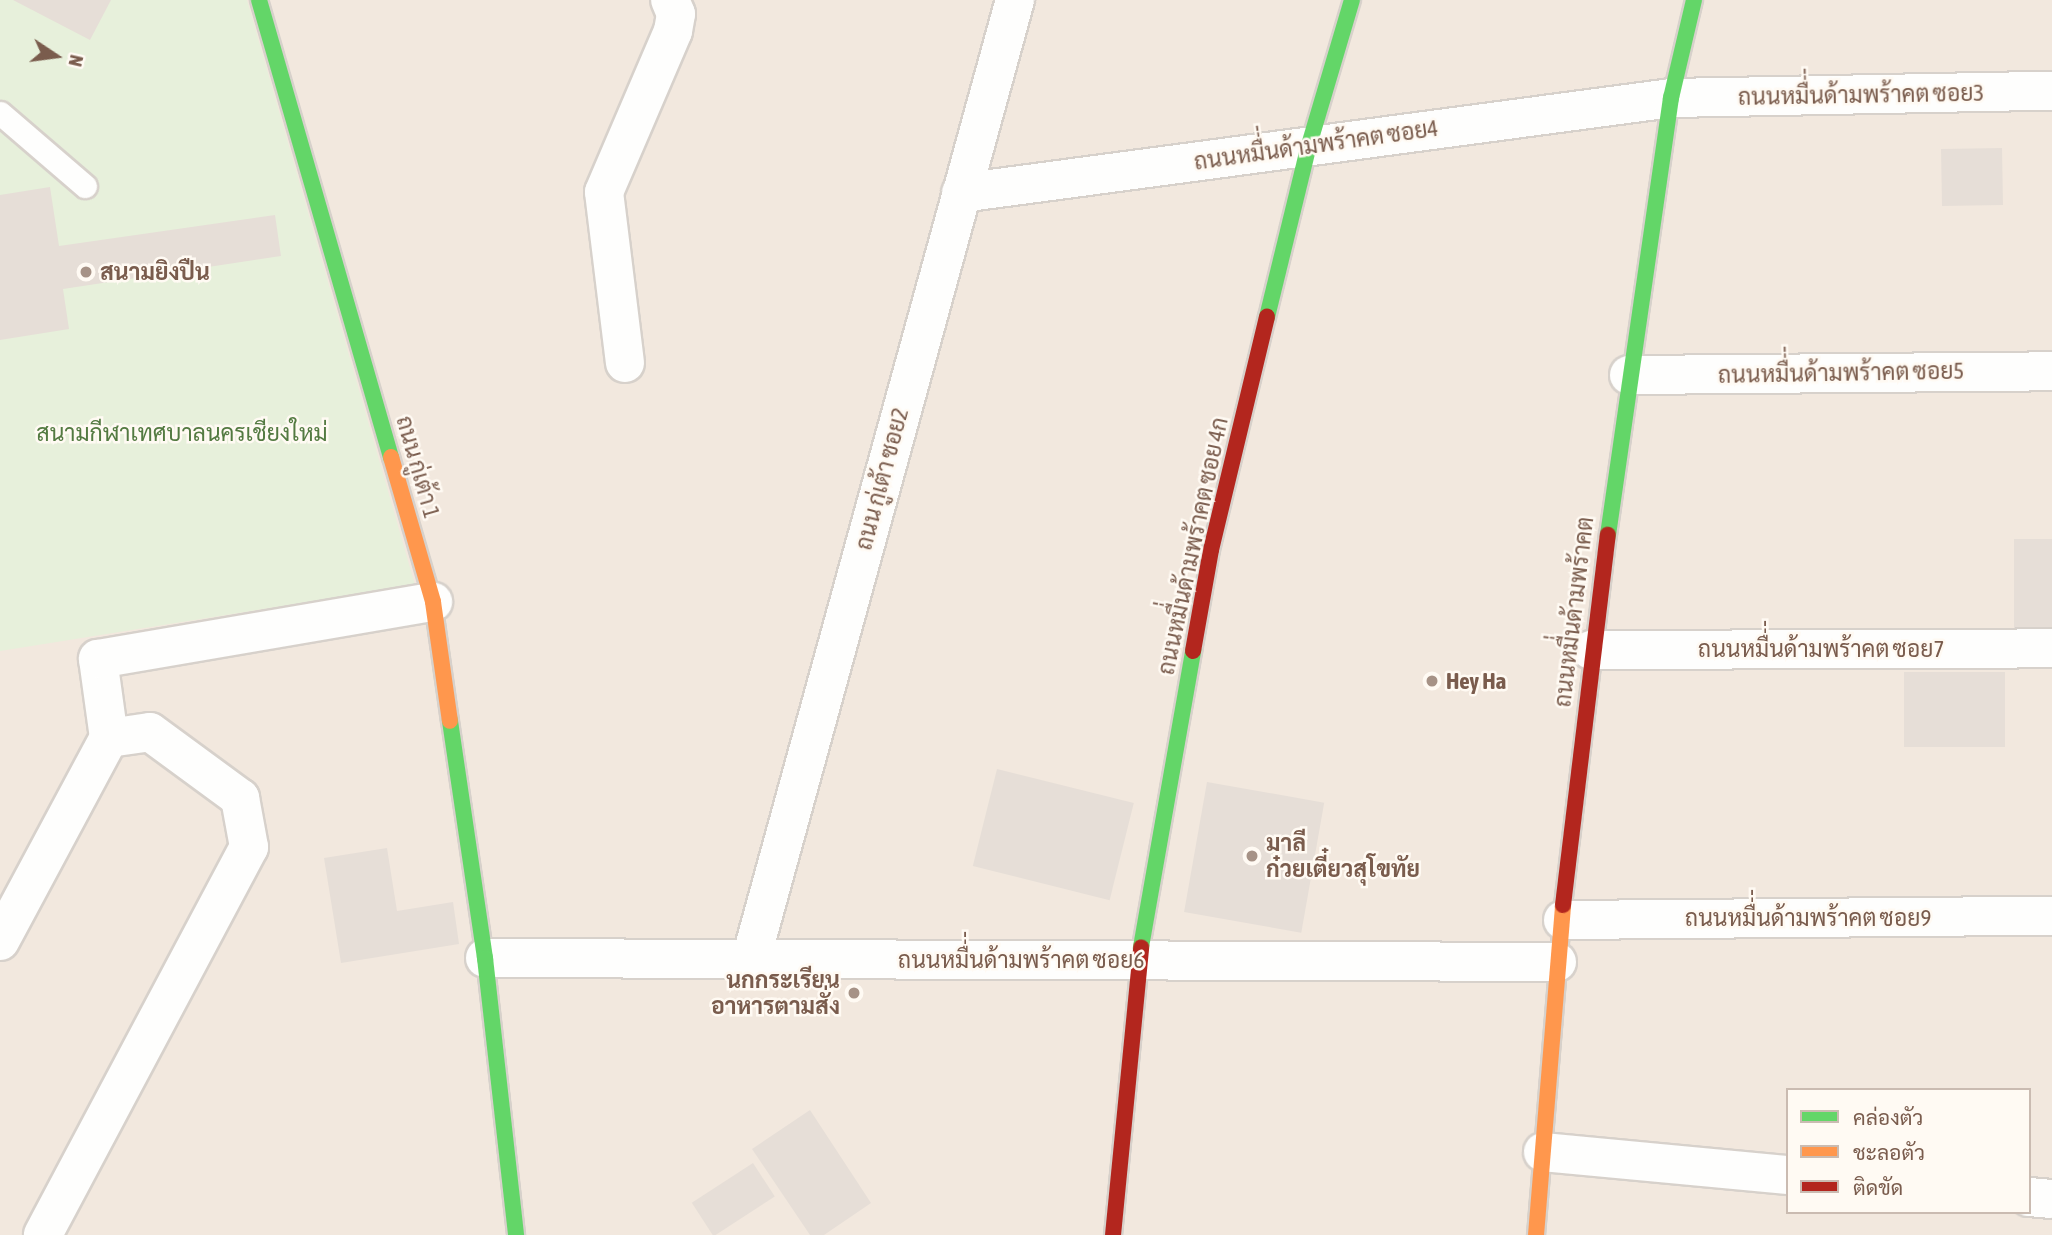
<!DOCTYPE html>
<html>
<head>
<meta charset="utf-8">
<style>
  body { margin:0 }
  #map { position:relative; width:2052px; height:1235px; overflow:hidden; background:#f9f5f0; font-family:"Asap Condensed",Sarabun,sans-serif }
  div>[style] { position:absolute }
  .residential>* { inset:0; background:#f2e8de }
  .green>* { inset:0; background:#e7f0db }
  .building>* { inset:0; background:#e6ded7; transform-origin:0 0 }
  .roads { filter:drop-shadow(2px 0 #d7d1cb) drop-shadow(-2px 0 #d7d1cb) drop-shadow(0 2px #d7d1cb) drop-shadow(0 -2px #d7d1cb) }
  .lane>* { height:23px; margin:-11.5px; padding:0 11.5px; transform-origin:11.5px; border-radius:11.5px; background:#fefefd }
  .street>* { height:38px; margin:-19px; padding:0 19px; transform-origin:19px; border-radius:19px; background:#fefefd }
  .fast>* { height:16px; margin:-8px; padding:0 8px; transform-origin:8px; border-radius:8px; background:#63d668 }
  .slow>* { height:16px; margin:-8px; padding:0 8px; transform-origin:8px; border-radius:8px; background:#ff974d }
  .jam>* { height:16px; margin:-8px; padding:0 8px; transform-origin:8px; border-radius:8px; background:#b3261e }
  .dots>* { width:19px; height:19px; translate:-50% -50%; box-sizing:border-box; border:4px solid #fffaf3; border-radius:50% }
  span { translate:-50% -50%; white-space:nowrap; text-align:center; line-height:1.15; -webkit-text-stroke:5px #fffaf3; paint-order:stroke }
  .street-label { font-size:23px; color:#7a5c4d }
  .poi-label { font-size:23px; color:#7a5c4d; font-weight:700 }
  .left { translate:0 -50%; text-align:left }
  .right { translate:-100% -50%; text-align:right }
  .park-label { font-size:23px; color:#537a41 }
  .legend { position:absolute; left:1786px; top:1088px; width:245px; height:126px; box-sizing:border-box; background:#fffaf3; border:2px solid #cabbb1; margin:0; padding:9px 12px; list-style:none; font-size:21px; color:#7a5c4d }
  .legend li { display:flex; align-items:center; gap:14px; height:35px }
  .legend b { width:35px; border:2px solid #cabbb1 }
  .north { position:absolute; left:21px; top:21px; width:70px; height:70px; -webkit-text-stroke:5px #fffaf3; paint-order:stroke; rotate:103deg; font-size:19px; font-weight:700; line-height:28px; text-align:center; color:#7a5c4d }
  .north::after { content:''; display:block; margin:auto; width:24px; height:32px; background:#7a5c4d; clip-path:polygon(50% 0,100% 100%,50% 72%,0 100%) }
</style>
</head>
<body>
<div id="map">
  <div class="residential">
    <i style="clip-path:polygon(evenodd,0 0,2052px 0,2052px 1235px,0 1235px,0 0,1788px 1090px,2029px 1090px,2029px 1212px,1788px 1212px,1788px 1090px)"></i>
  </div>
  <div class="green">
    <i style="clip-path:polygon(0 0,247px 0,415px 585px,0 651px)"></i>
  </div>
  <div class="building">
    <i style="clip-path:polygon(13px 0,111px 0,90px 40px)"></i>
    <i style="left:2002px;top:148px;width:57px;height:61px;rotate:89deg"></i>
    <i style="clip-path:polygon(50px 187px,59px 246px,275px 215px,281px 256px,63px 289px,69px 329px,0 340px,0 195px)"></i>
    <i style="left:2014px;top:539px;width:38px;height:93px"></i>
    <i style="left:1904px;top:672px;width:101px;height:75px"></i>
    <i style="left:997px;top:769px;width:141px;height:100px;rotate:14deg"></i>
    <i style="left:1207px;top:782px;width:119px;height:132px;rotate:10deg"></i>
    <i style="clip-path:polygon(387px 848px,397px 911px,453px 902px,459px 944px,341px 963px,324px 858px)"></i>
    <i style="clip-path:polygon(810px 1110px,871px 1203px,824px 1235px,810px 1235px,752px 1149px)"></i>
    <i style="left:753px;top:1163px;width:40px;height:73px;rotate:57deg"></i>
  </div>
  <div class="roads">
    <div class="lane">
      <i style="left:0;top:113px;width:112px;rotate:40.7deg"></i>
    </div>
    <div class="street">
      <i style="left:961px;top:193px;width:716px;rotate:-7.62deg"></i>
      <i style="left:1671px;top:98px;width:381px;rotate:-1.1deg"></i>
      <i style="left:625px;top:363px;width:172px;rotate:-97deg"></i>
      <i style="left:604px;top:192px;width:175px;rotate:-66.8deg"></i>
      <i style="left:673px;top:31px;width:17px;rotate:-80deg"></i>
      <i style="left:676px;top:14px;width:15px;rotate:-113deg"></i>
      <i style="left:1629px;top:375px;width:423px;rotate:-0.5deg"></i>
      <i style="left:1591px;top:650px;width:461px;rotate:-0.2deg"></i>
      <i style="left:109px;top:738px;width:80px;rotate:-97.9deg"></i>
      <i style="left:98px;top:659px;width:340px;rotate:-9.7deg"></i>
      <i style="left:1563px;top:920px;width:489px;rotate:-0.5deg"></i>
      <i style="left:0;top:941px;width:230px;rotate:-61.8deg"></i>
      <i style="left:109px;top:738px;width:41px;rotate:-8.3deg"></i>
      <i style="left:150px;top:732px;width:112px;rotate:36.3deg"></i>
      <i style="left:240px;top:798px;width:50px;rotate:79.6deg"></i>
      <i style="left:249px;top:847px;width:439px;rotate:118deg"></i>
      <i style="left:485px;top:958px;width:1072px;rotate:0.21deg"></i>
      <i style="left:751px;top:959px;width:995px;rotate:-74.61deg"></i>
      <i style="left:1543px;top:1152px;width:246px;rotate:5.4deg"></i>
      <i style="left:2029px;top:1197px;width:23px;rotate:5deg"></i>
    </div>
    <div class="fast">
      <i style="left:259px;top:0;width:476px;rotate:73.9deg"></i>
      <i style="left:1267px;top:317px;width:177px;rotate:-76.3deg"></i>
      <i style="left:1309px;top:145px;width:151px;rotate:-73.5deg"></i>
      <i style="left:1608px;top:535px;width:442px;rotate:-81.8deg"></i>
      <i style="left:1671px;top:98px;width:101px;rotate:-76.8deg"></i>
      <i style="left:450px;top:721px;width:240px;rotate:81.6deg"></i>
      <i style="left:485px;top:958px;width:279px;rotate:83.6deg"></i>
      <i style="left:1141px;top:947px;width:301px;rotate:-80deg"></i>
    </div>
    <div class="slow">
      <i style="left:391px;top:457px;width:151px;rotate:73.8deg"></i>
      <i style="left:433px;top:602px;width:120px;rotate:81.9deg"></i>
      <i style="left:1536px;top:1235px;width:331px;rotate:-85.3deg"></i>
    </div>
    <div class="jam">
      <i style="left:1193px;top:651px;width:103px;rotate:-79.9deg"></i>
      <i style="left:1211px;top:550px;width:240px;rotate:-76.5deg"></i>
      <i style="left:1563px;top:905px;width:373px;rotate:-83.1deg"></i>
      <i style="left:1113px;top:1235px;width:289px;rotate:-84.4deg"></i>
    </div>
  </div>
  <div class="dots">
    <i style="left:86px;top:272px;background:#a69286"></i>
    <i style="left:1432px;top:681px;background:#a69286"></i>
    <i style="left:1252px;top:856px;background:#a69286"></i>
    <i style="left:854px;top:993px;background:#a69286"></i>
  </div>
  <div class="street-label">
    <span style="left:1861px;top:95px;rotate:-1deg">ถนนหมื่่นด้ามพร้าคต ซอย3</span>
    <span style="left:1316px;top:145px;rotate:-8deg">ถนนหมื่่นด้ามพร้าคต ซอย4</span>
    <span style="left:1841px;top:373px;rotate:-1deg">ถนนหมื่่นด้ามพร้าคต ซอย5</span>
    <span style="left:418px;top:467px;rotate:74deg">ถนน กู่เต้า 1</span>
    <span style="left:882px;top:479px;rotate:-75deg">ถนน กู่เต้า ซอย2</span>
    <span style="left:1193px;top:546px;rotate:-78deg">ถนนหมื่่นด้ามพร้าคต ซอย 4ก</span>
    <span style="left:1574px;top:612px;rotate:-83deg">ถนนหมื่่นด้ามพร้าคต</span>
    <span style="left:1821px;top:649px">ถนนหมื่่นด้ามพร้าคต ซอย7</span>
    <span style="left:1808px;top:918px">ถนนหมื่่นด้ามพร้าคต ซอย9</span>
    <span style="left:1021px;top:960px">ถนนหมื่่นด้ามพร้าคต ซอย6</span>
  </div>
  <div class="poi-label">
    <span class="left" style="left:100px;top:272px">สนามยิงปืน</span>
    <span class="left" style="left:1446px;top:681px">Hey Ha</span>
    <span class="left" style="left:1266px;top:856px">มาลี<br>ก๋วยเตี๋ยวสุโขทัย</span>
    <span class="right" style="left:840px;top:993px">นกกระเรียน<br>อาหารตามสั่ง</span>
  </div>
  <div class="park-label">
    <span style="left:182px;top:433px">สนามกีฬาเทศบาลนครเชียงใหม่</span>
  </div>
  <ul class="legend">
  <li><b style="height:9px;background:#63d668"></b>คล่องตัว</li>
  <li><b style="height:9px;background:#ff974d"></b>ชะลอตัว</li>
  <li><b style="height:9px;background:#b3261e"></b>ติดขัด</li>
  </ul>
  <div class="north">N</div>
</div>
</body>
</html>
